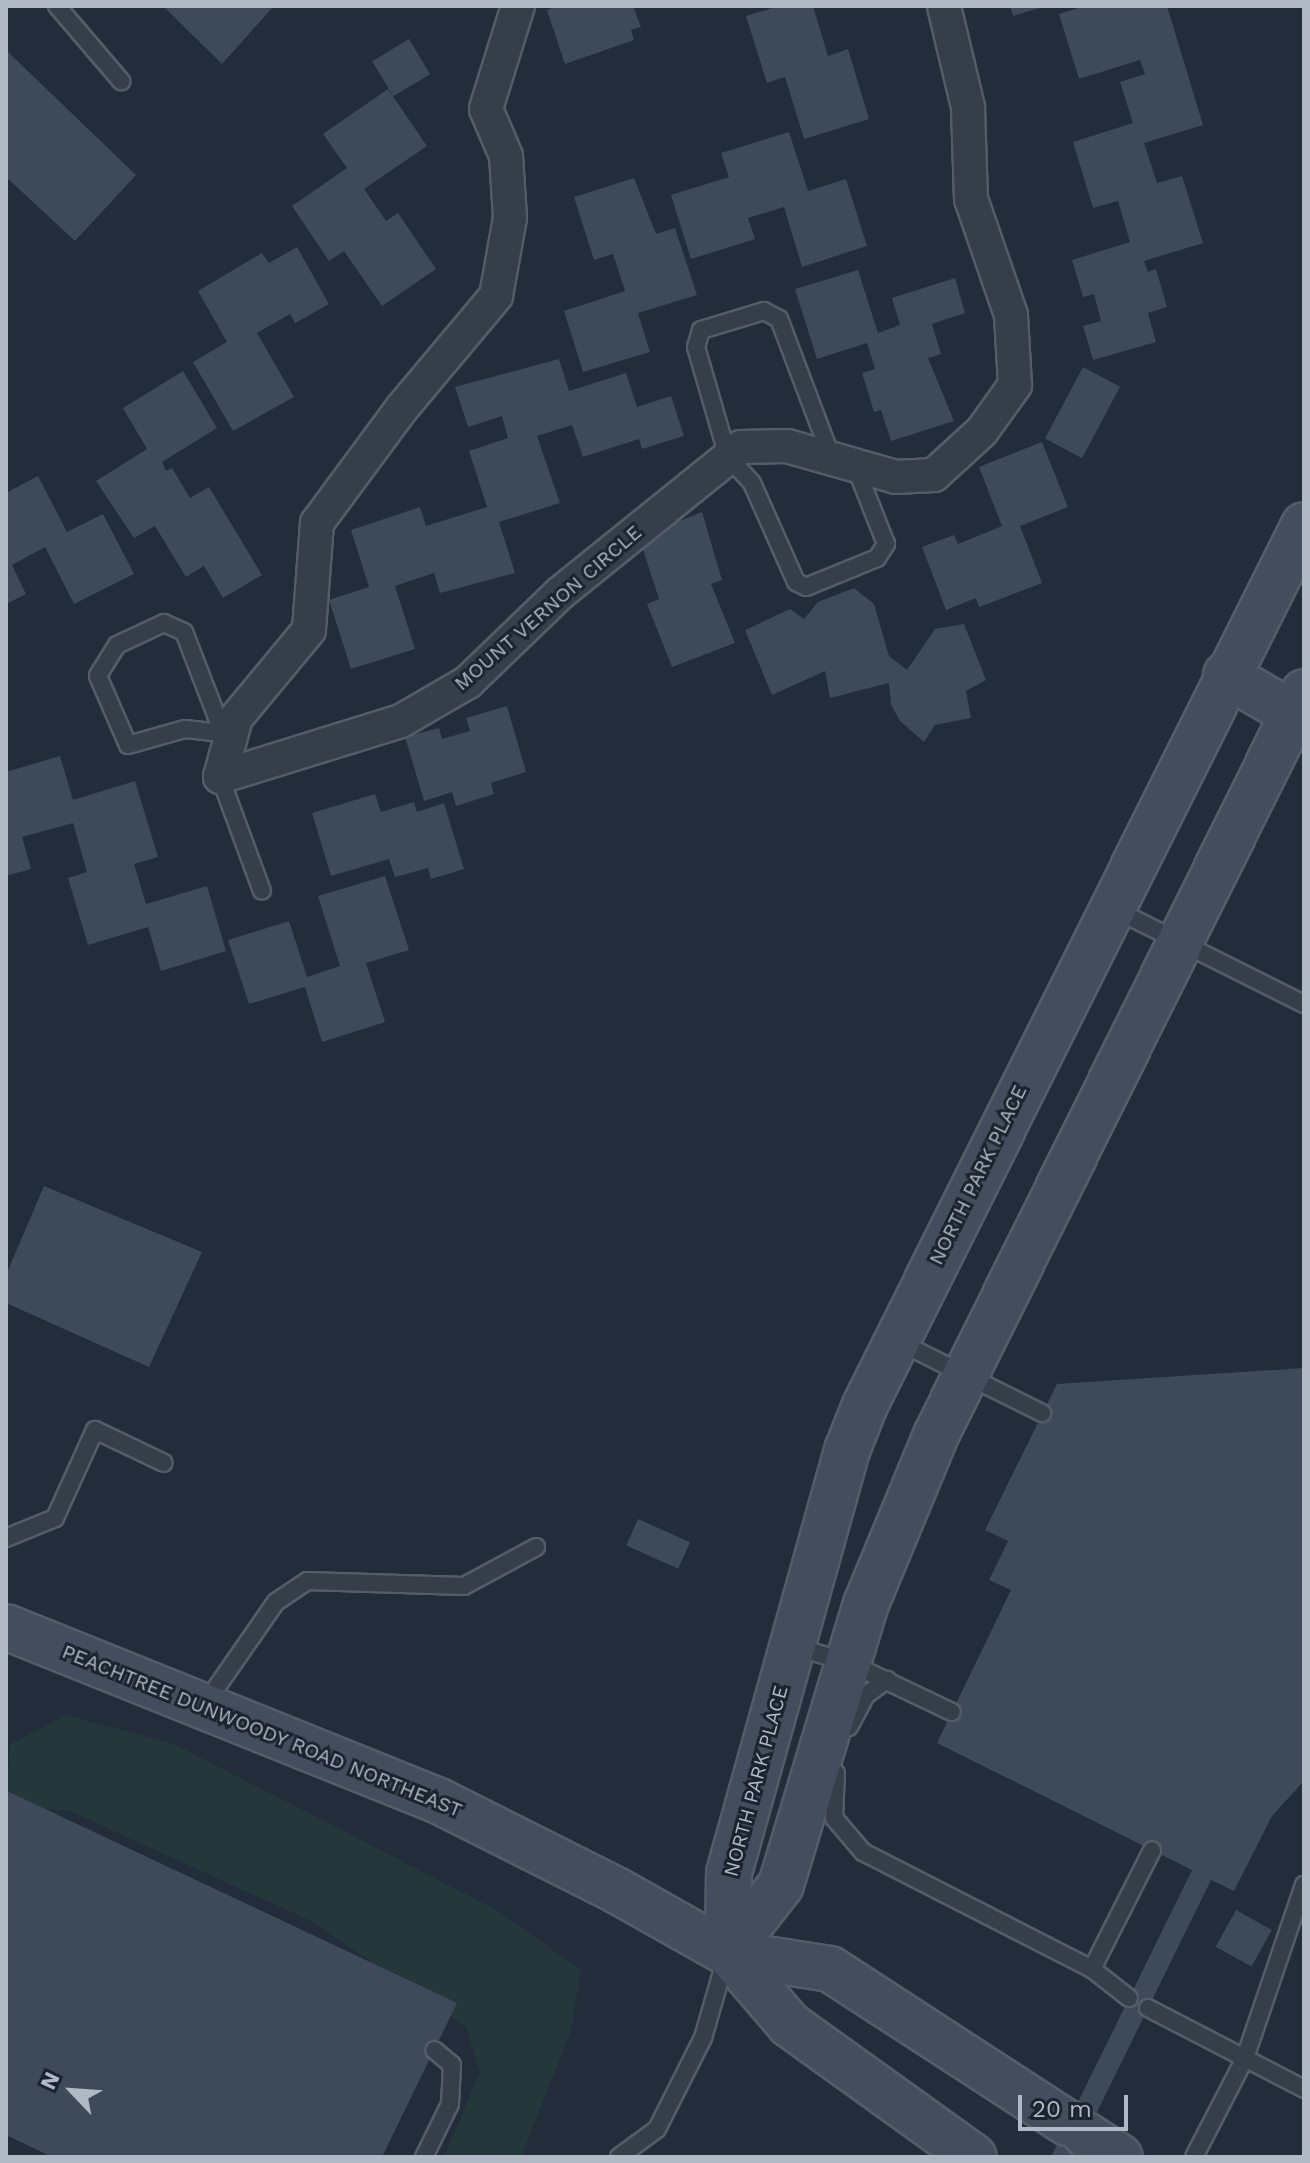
<!DOCTYPE html>
<html>
<head>
<meta charset="utf-8">
<style>
  body { margin:0 }
  #map { position:relative; width:1310px; height:2163px; overflow:hidden; background:#222c3a; font-family:"Work Sans",sans-serif }
  div>[style] { position:absolute }
  .green>* { inset:0; background:#24383b }
  .building>* { inset:0; background:#3e4a59; transform-origin:0 0 }
  .roads { filter:drop-shadow(2px 0 #545c68) drop-shadow(-2px 0 #545c68) drop-shadow(0 2px #545c68) drop-shadow(0 -2px #545c68) }
  .lane>* { height:16px; margin:-8px; padding:0 8px; transform-origin:8px; border-radius:8px; background:#363e4a }
  .street>* { height:32px; margin:-16px; padding:0 16px; transform-origin:16px; border-radius:16px; background:#363e4a }
  .secondary>* { height:44px; margin:-22px; padding:0 22px; transform-origin:22px; border-radius:22px; background:#444d5d }
  span { translate:-50% -50%; white-space:nowrap; text-align:center; line-height:1.15; -webkit-text-stroke:6px #1b232f; paint-order:stroke }
  .street-label { font-size:20px; color:#b1b9c6 }
  .frame { position:absolute; inset:0; border:8px solid #b1b9c6; pointer-events:none }
  .north { position:absolute; left:32px; top:2051px; width:80px; height:80px; -webkit-text-stroke:6px #1b232f; paint-order:stroke; rotate:295deg; font-size:22px; font-weight:700; line-height:32px; text-align:center; color:#b1b9c6 }
  .north::after { content:''; display:block; margin:auto; width:28px; height:36px; background:#b1b9c6; clip-path:polygon(50% 0,100% 100%,50% 72%,0 100%) }
  .scale { position:absolute; left:1018px; top:2095px; width:110px; height:36px; box-sizing:border-box; border:4px solid #b1b9c6; border-top:0; padding-left:10px; font-size:24px; line-height:28px; white-space:nowrap; color:#b1b9c6; -webkit-text-stroke:6px #1b232f; paint-order:stroke }
</style>
</head>
<body>
<div id="map">
  <div class="green">
    <i style="clip-path:polygon(66px 1715px,174px 1744px,495px 1909px,581px 1970px,571px 2031px,521px 2157px,444px 2157px,480px 2072px,466px 2027px,313px 1922px,70px 1811px,6px 1805px,10px 1744px)"></i>
  </div>
  <div class="building">
    <i style="clip-path:polygon(163px 6px,274px 6px,222px 64px)"></i>
    <i style="clip-path:polygon(557px 6px,633px 6px,641px 27px,631px 30px,634px 40px,565px 64px,547px 10px)"></i>
    <i style="clip-path:polygon(779px 6px,813px 6px,828px 56px,848px 49px,869px 119px,804px 139px,785px 77px,767px 83px,746px 16px)"></i>
    <i style="clip-path:polygon(1010px 6px,1043px 6px,1043px 7px,1013px 16px)"></i>
    <i style="clip-path:polygon(1084px 6px,1167px 6px,1203px 125px,1144px 143px,1157px 183px,1182px 176px,1203px 243px,1144px 261px,1148px 272px,1156px 269px,1167px 307px,1148px 313px,1156px 342px,1093px 360px,1083px 326px,1101px 321px,1094px 294px,1083px 297px,1072px 260px,1130px 242px,1118px 201px,1093px 208px,1073px 142px,1133px 123px,1120px 82px,1145px 74px,1140px 60px,1079px 79px,1059px 14px)"></i>
    <i style="left:409px;top:39px;width:41px;height:43px;rotate:59deg"></i>
    <i style="clip-path:polygon(6px 50px,136px 175px,75px 241px,6px 177px)"></i>
    <i style="clip-path:polygon(388px 89px,427px 146px,364px 189px,386px 221px,398px 213px,436px 269px,382px 306px,344px 251px,329px 261px,292px 206px,347px 168px,323px 134px)"></i>
    <i style="clip-path:polygon(789px 132px,808px 191px,846px 179px,867px 246px,802px 267px,784px 207px,748px 218px,755px 239px,691px 259px,671px 195px,729px 177px,721px 153px)"></i>
    <i style="clip-path:polygon(634px 178px,656px 234px,675px 228px,697px 295px,638px 313px,650px 352px,583px 372px,564px 311px,625px 291px,613px 254px,594px 260px,574px 197px)"></i>
    <i style="clip-path:polygon(297px 247px,329px 304px,295px 323px,290px 314px,257px 333px,294px 397px,233px 431px,193px 362px,227px 342px,198px 291px,262px 253px,269px 263px)"></i>
    <i style="clip-path:polygon(858px 270px,878px 333px,900px 325px,892px 298px,955px 278px,965px 313px,932px 324px,941px 354px,928px 358px,954px 421px,891px 441px,881px 410px,874px 412px,862px 373px,875px 369px,867px 343px,817px 359px,795px 289px)"></i>
    <i style="clip-path:polygon(559px 359px,569px 391px,626px 373px,637px 407px,671px 396px,684px 436px,642px 449px,639px 439px,583px 457px,572px 425px,537px 436px,560px 503px,499px 522px,515px 573px,440px 593px,434px 573px,395px 586px,415px 649px,351px 669px,329px 600px,369px 587px,351px 530px,420px 507px,426px 526px,487px 507px,469px 451px,508px 438px,502px 416px,468px 427px,455px 387px)"></i>
    <i style="left:1083px;top:367px;width:42px;height:81px;rotate:28deg"></i>
    <i style="clip-path:polygon(183px 371px,217px 428px,162px 462px,166px 471px,172px 468px,190px 498px,209px 487px,262px 575px,223px 598px,204px 566px,186px 577px,155px 526px,134px 538px,96px 481px,147px 449px,123px 408px)"></i>
    <i style="clip-path:polygon(1042px 442px,1068px 507px,1020px 526px,1042px 583px,979px 607px,976px 598px,946px 610px,922px 547px,954px 535px,958px 544px,1002px 526px,979px 467px)"></i>
    <i style="clip-path:polygon(38px 476px,67px 532px,103px 514px,134px 574px,74px 604px,45px 547px,12px 565px,26px 594px,6px 604px,6px 493px)"></i>
    <i style="clip-path:polygon(702px 512px,722px 580px,711px 584px,735px 643px,672px 667px,647px 604px,659px 599px,639px 537px)"></i>
    <i style="clip-path:polygon(854px 588px,874px 604px,889px 656px,907px 670px,935px 629px,964px 624px,986px 680px,966px 691px,971px 718px,935px 725px,924px 742px,900px 721px,891px 705px,889px 683px,830px 698px,825px 671px,772px 695px,745px 630px,790px 609px,804px 619px,818px 602px)"></i>
    <i style="clip-path:polygon(507px 706px,526px 772px,491px 783px,494px 794px,456px 806px,452px 792px,424px 801px,405px 737px,439px 728px,442px 739px,470px 731px,466px 718px)"></i>
    <i style="clip-path:polygon(60px 756px,73px 800px,135px 781px,158px 857px,134px 864px,146px 904px,207px 886px,226px 951px,161px 971px,148px 927px,88px 945px,68px 878px,87px 872px,73px 823px,22px 837px,31px 869px,6px 876px,6px 772px)"></i>
    <i style="clip-path:polygon(375px 794px,381px 812px,414px 802px,417px 812px,444px 803px,464px 869px,431px 879px,428px 868px,395px 877px,389px 859px,331px 876px,312px 813px)"></i>
    <i style="clip-path:polygon(385px 876px,409px 950px,366px 963px,385px 1022px,322px 1042px,305px 987px,249px 1004px,228px 940px,289px 921px,307px 977px,340px 966px,318px 896px)"></i>
    <i style="clip-path:polygon(44px 1186px,202px 1252px,149px 1367px,6px 1303px,6px 1275px)"></i>
    <i style="clip-path:polygon(1304px 1368px,1304px 1781px,1272px 1816px,1234px 1891px,1211px 1880px,1075px 2157px,1051px 2157px,1192px 1870px,937px 1743px,1011px 1590px,989px 1580px,1008px 1541px,985px 1530px,1057px 1384px)"></i>
    <i style="left:638px;top:1519px;width:57px;height:29px;rotate:24deg"></i>
    <i style="clip-path:polygon(7px 1791px,457px 2003px,382px 2157px,52px 2157px,6px 2135px)"></i>
    <i style="left:1236px;top:1910px;width:41px;height:42px;rotate:29deg"></i>
  </div>
  <div class="roads">
    <div class="lane">
      <i style="left:57px;top:6px;width:99px;rotate:49.5deg"></i>
      <i style="left:832px;top:459px;width:150px;rotate:-110.7deg"></i>
      <i style="left:779px;top:319px;width:17px;rotate:-152deg"></i>
      <i style="left:764px;top:311px;width:66px;rotate:163.2deg"></i>
      <i style="left:701px;top:330px;width:18px;rotate:106deg"></i>
      <i style="left:696px;top:347px;width:115px;rotate:73.8deg"></i>
      <i style="left:728px;top:457px;width:35px;rotate:47deg"></i>
      <i style="left:752px;top:483px;width:108px;rotate:66deg"></i>
      <i style="left:796px;top:582px;width:11px;rotate:27deg"></i>
      <i style="left:806px;top:587px;width:77px;rotate:-22.2deg"></i>
      <i style="left:877px;top:558px;width:17px;rotate:-57deg"></i>
      <i style="left:886px;top:544px;width:82px;rotate:-111.5deg"></i>
      <i style="left:223px;top:733px;width:108px;rotate:-111.1deg"></i>
      <i style="left:184px;top:632px;width:22px;rotate:-156deg"></i>
      <i style="left:164px;top:623px;width:52px;rotate:154.9deg"></i>
      <i style="left:117px;top:645px;width:36px;rotate:122deg"></i>
      <i style="left:98px;top:676px;width:75px;rotate:66.5deg"></i>
      <i style="left:128px;top:745px;width:59px;rotate:-15.7deg"></i>
      <i style="left:185px;top:729px;width:38px;rotate:6deg"></i>
      <i style="left:223px;top:733px;width:9px;rotate:6deg"></i>
      <i style="left:220px;top:777px;width:121px;rotate:69.8deg"></i>
      <i style="left:1116px;top:910px;width:210px;rotate:26.6deg"></i>
      <i style="left:897px;top:1341px;width:162px;rotate:26.4deg"></i>
      <i style="left:6px;top:1538px;width:53px;rotate:-22.2deg"></i>
      <i style="left:55px;top:1518px;width:97px;rotate:-65.6deg"></i>
      <i style="left:95px;top:1430px;width:76px;rotate:25.6deg"></i>
      <i style="left:793px;top:1646px;width:56px;rotate:16.5deg"></i>
      <i style="left:847px;top:1662px;width:116px;rotate:25.5deg"></i>
      <i style="left:205px;top:1704px;width:124px;rotate:-55.2deg"></i>
      <i style="left:276px;top:1602px;width:37px;rotate:-34deg"></i>
      <i style="left:307px;top:1581px;width:157px;rotate:1.8deg"></i>
      <i style="left:464px;top:1586px;width:82px;rotate:-28.4deg"></i>
      <i style="left:849px;top:1727px;width:36px;rotate:-62deg"></i>
      <i style="left:866px;top:1695px;width:26px;rotate:-36deg"></i>
      <i style="left:836px;top:1773px;width:45px;rotate:92.5deg"></i>
      <i style="left:834px;top:1818px;width:45px;rotate:49.5deg"></i>
      <i style="left:863px;top:1852px;width:257px;rotate:27.1deg"></i>
      <i style="left:1092px;top:1969px;width:47px;rotate:38.1deg"></i>
      <i style="left:1092px;top:1969px;width:133px;rotate:-63.2deg"></i>
      <i style="left:1148px;top:2008px;width:176px;rotate:27.4deg"></i>
      <i style="left:424px;top:2157px;width:59px;rotate:-63.9deg"></i>
      <i style="left:450px;top:2104px;width:39px;rotate:-87deg"></i>
      <i style="left:452px;top:2065px;width:23px;rotate:-140deg"></i>
      <i style="left:619px;top:2157px;width:47px;rotate:-36.4deg"></i>
      <i style="left:657px;top:2129px;width:102px;rotate:-63.2deg"></i>
      <i style="left:703px;top:2038px;width:83px;rotate:-74deg"></i>
      <i style="left:1194px;top:2157px;width:111px;rotate:-62.7deg"></i>
      <i style="left:1245px;top:2058px;width:183px;rotate:-71.2deg"></i>
    </div>
    <div class="street">
      <i style="left:518px;top:6px;width:108px;rotate:107.3deg"></i>
      <i style="left:486px;top:109px;width:51px;rotate:66.9deg"></i>
      <i style="left:506px;top:156px;width:62px;rotate:86.3deg"></i>
      <i style="left:510px;top:218px;width:79px;rotate:100.2deg"></i>
      <i style="left:496px;top:296px;width:146px;rotate:130deg"></i>
      <i style="left:402px;top:408px;width:143px;rotate:126.5deg"></i>
      <i style="left:317px;top:523px;width:107px;rotate:94.3deg"></i>
      <i style="left:309px;top:630px;width:114px;rotate:129.7deg"></i>
      <i style="left:236px;top:718px;width:61px;rotate:105.2deg"></i>
      <i style="left:220px;top:777px;width:189px;rotate:-17.2deg"></i>
      <i style="left:401px;top:721px;width:78px;rotate:-30.2deg"></i>
      <i style="left:468px;top:682px;width:127px;rotate:-44deg"></i>
      <i style="left:559px;top:594px;width:234px;rotate:-38.9deg"></i>
      <i style="left:741px;top:447px;width:46px;rotate:-1.2deg"></i>
      <i style="left:787px;top:446px;width:113px;rotate:15.9deg"></i>
      <i style="left:896px;top:477px;width:38px;rotate:-3deg"></i>
      <i style="left:934px;top:475px;width:65px;rotate:-42.5deg"></i>
      <i style="left:982px;top:431px;width:57px;rotate:-54.3deg"></i>
      <i style="left:1015px;top:385px;width:70px;rotate:-93.3deg"></i>
      <i style="left:1011px;top:315px;width:123px;rotate:-109deg"></i>
      <i style="left:971px;top:199px;width:92px;rotate:-91.9deg"></i>
      <i style="left:968px;top:107px;width:104px;rotate:-103.4deg"></i>
    </div>
    <div class="secondary">
      <i style="left:1226px;top:675px;width:78px;rotate:30.2deg"></i>
      <i style="left:6px;top:1627px;width:467px;rotate:21.9deg"></i>
      <i style="left:439px;top:1801px;width:198px;rotate:26.7deg"></i>
      <i style="left:616px;top:1890px;width:129px;rotate:29.4deg"></i>
      <i style="left:728px;top:1953px;width:95px;rotate:49.3deg"></i>
      <i style="left:790px;top:2025px;width:226px;rotate:35.7deg"></i>
      <i style="left:728px;top:1953px;width:80px;rotate:-89.3deg"></i>
      <i style="left:729px;top:1873px;width:441px;rotate:-74.4deg"></i>
      <i style="left:848px;top:1448px;width:46px;rotate:-68.4deg"></i>
      <i style="left:865px;top:1405px;width:983px;rotate:-63.49deg"></i>
      <i style="left:728px;top:1953px;width:86px;rotate:-52.1deg"></i>
      <i style="left:781px;top:1885px;width:294px;rotate:-73.2deg"></i>
      <i style="left:866px;top:1604px;width:183px;rotate:-67.5deg"></i>
      <i style="left:936px;top:1435px;width:829px;rotate:-63.65deg"></i>
      <i style="left:728px;top:1953px;width:103px;rotate:8.9deg"></i>
      <i style="left:830px;top:1969px;width:283px;rotate:33deg"></i>
      <i style="left:1086px;top:2135px;width:40px;rotate:32.9deg"></i>
    </div>
  </div>
  <div class="street-label">
    <span style="left:548px;top:608px;rotate:-41deg">MOUNT VERNON CIRCLE</span>
    <span style="left:978px;top:1175px;rotate:-64deg">NORTH PARK PLACE</span>
    <span style="left:262px;top:1731px;rotate:22deg">PEACHTREE DUNWOODY ROAD NORTHEAST</span>
    <span style="left:756px;top:1781px;rotate:-75deg">NORTH PARK PLACE</span>
  </div>
  <div class="frame"></div>
  <div class="north">N</div>
  <div class="scale">20 m</div>
</div>
</body>
</html>
